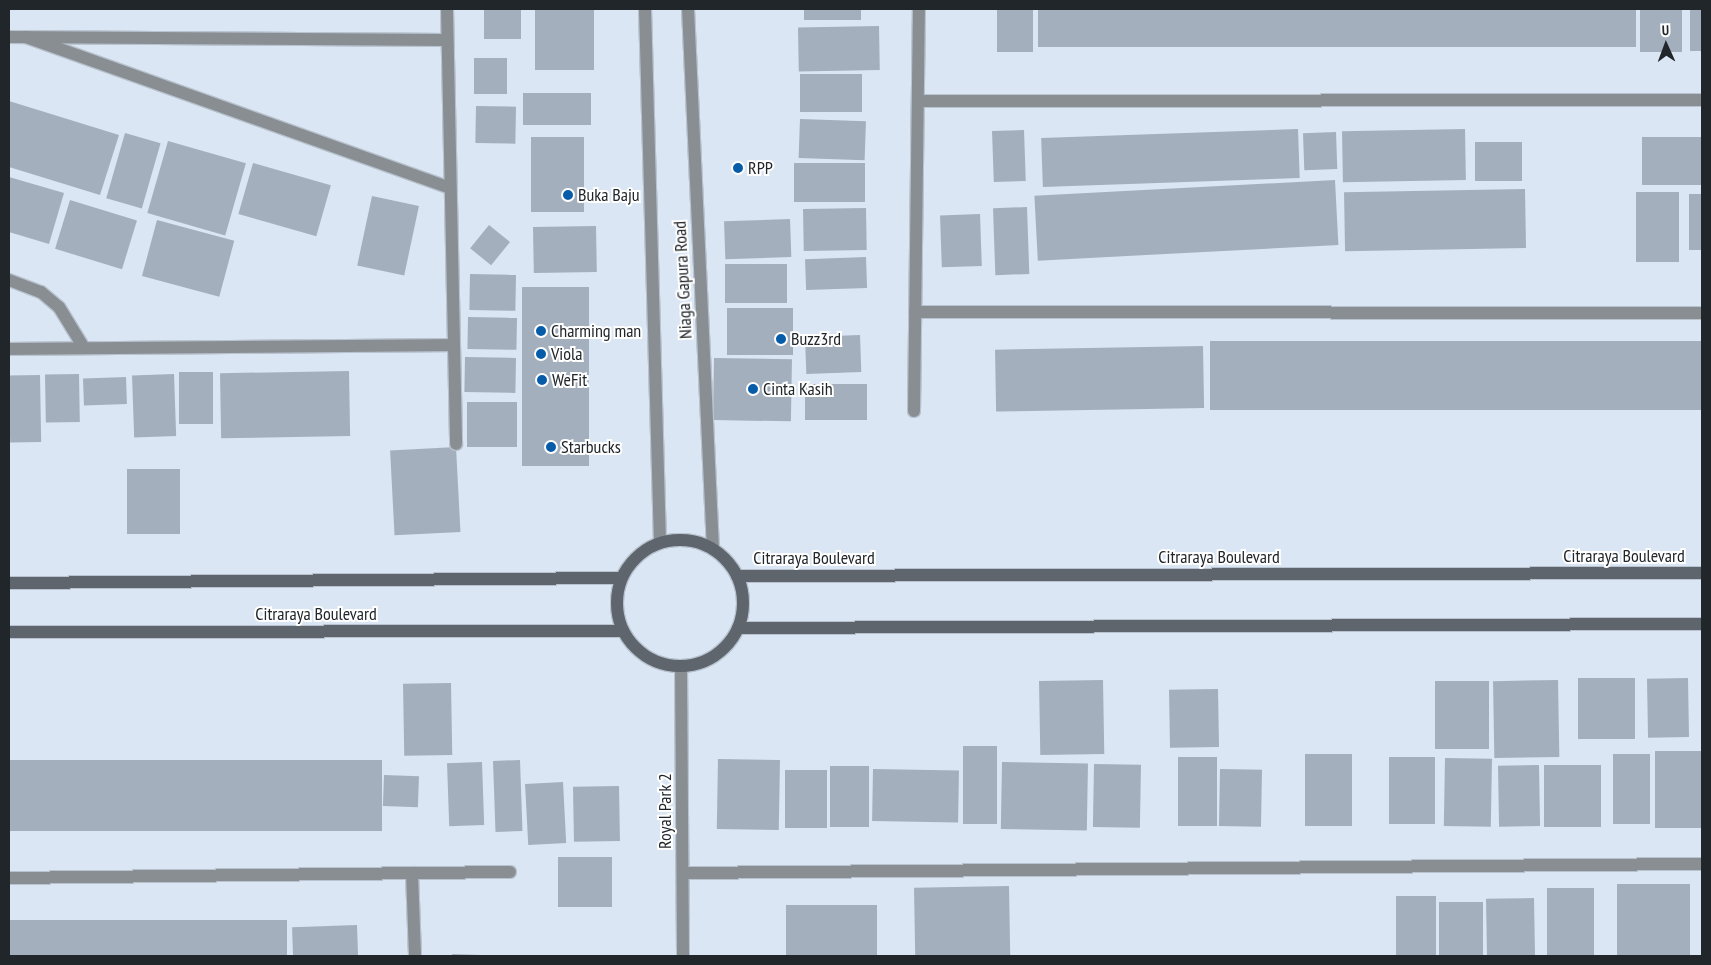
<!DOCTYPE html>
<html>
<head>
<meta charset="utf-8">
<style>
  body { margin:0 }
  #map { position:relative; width:1711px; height:965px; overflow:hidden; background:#dae6f4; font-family:"PT Sans Narrow",sans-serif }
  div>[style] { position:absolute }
  .building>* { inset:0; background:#a4afbd; transform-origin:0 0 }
  .roads { filter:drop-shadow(1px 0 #b9c3d0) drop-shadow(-1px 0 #b9c3d0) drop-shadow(0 1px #b9c3d0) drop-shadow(0 -1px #b9c3d0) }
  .minor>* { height:12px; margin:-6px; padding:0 6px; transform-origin:6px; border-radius:6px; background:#898e93 }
  .tertiary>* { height:12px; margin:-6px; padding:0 6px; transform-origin:6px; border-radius:6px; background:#898e93 }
  .secondary>* { height:12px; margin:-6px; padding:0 6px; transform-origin:6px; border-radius:6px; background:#5e656d }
  .secondary>.ring { margin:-6px; padding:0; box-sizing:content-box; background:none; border:12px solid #5e656d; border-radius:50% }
  .dots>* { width:14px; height:14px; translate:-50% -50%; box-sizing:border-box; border:2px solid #fff; border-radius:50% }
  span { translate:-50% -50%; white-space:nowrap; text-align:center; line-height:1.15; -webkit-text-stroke:4px #fff; paint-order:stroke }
  .poi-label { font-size:18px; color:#21262b }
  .left { translate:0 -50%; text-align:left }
  .street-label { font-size:18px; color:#21262b }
  .frame { position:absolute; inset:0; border:10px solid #21262b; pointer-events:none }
  .north { position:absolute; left:1641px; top:20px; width:50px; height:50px; -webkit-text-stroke:4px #fff; paint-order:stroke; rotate:358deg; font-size:14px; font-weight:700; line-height:20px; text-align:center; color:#21262b }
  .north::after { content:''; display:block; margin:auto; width:18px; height:22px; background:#21262b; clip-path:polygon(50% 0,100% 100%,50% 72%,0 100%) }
</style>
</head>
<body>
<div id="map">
  <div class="building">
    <i style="left:484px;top:9px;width:37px;height:30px"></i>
    <i style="left:535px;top:9px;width:59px;height:61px"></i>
    <i style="left:804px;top:9px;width:57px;height:11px"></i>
    <i style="left:997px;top:9px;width:36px;height:43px"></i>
    <i style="left:1038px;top:9px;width:598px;height:38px"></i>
    <i style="left:1640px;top:9px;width:42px;height:43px"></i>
    <i style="left:1690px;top:9px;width:12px;height:42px"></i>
    <i style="left:879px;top:26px;width:44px;height:81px;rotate:89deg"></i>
    <i style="left:474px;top:58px;width:33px;height:36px"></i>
    <i style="left:800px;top:74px;width:62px;height:38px"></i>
    <i style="left:523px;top:93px;width:68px;height:32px"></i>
    <i style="clip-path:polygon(9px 101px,119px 135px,100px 195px,9px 167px)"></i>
    <i style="left:476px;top:106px;width:40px;height:37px;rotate:1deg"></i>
    <i style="left:800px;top:119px;width:66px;height:39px;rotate:2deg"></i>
    <i style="left:1298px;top:129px;width:49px;height:257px;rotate:88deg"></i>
    <i style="left:1465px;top:129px;width:51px;height:123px;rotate:89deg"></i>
    <i style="left:1024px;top:130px;width:51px;height:32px;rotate:88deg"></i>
    <i style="left:1336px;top:132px;width:37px;height:33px;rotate:88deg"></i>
    <i style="left:125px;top:133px;width:37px;height:68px;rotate:16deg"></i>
    <i style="left:531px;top:137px;width:53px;height:75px"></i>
    <i style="left:1642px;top:137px;width:60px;height:48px"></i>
    <i style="left:168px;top:141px;width:81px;height:75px;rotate:16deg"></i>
    <i style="left:1522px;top:142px;width:39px;height:47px;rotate:90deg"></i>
    <i style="left:253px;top:163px;width:81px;height:53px;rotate:16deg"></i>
    <i style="left:794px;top:163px;width:71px;height:39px"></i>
    <i style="clip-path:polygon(9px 177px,64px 193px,49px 244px,9px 232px)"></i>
    <i style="left:1335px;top:180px;width:65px;height:301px;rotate:87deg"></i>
    <i style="left:1525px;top:189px;width:59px;height:181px;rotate:89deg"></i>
    <i style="left:1636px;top:192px;width:43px;height:70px"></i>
    <i style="left:1689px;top:194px;width:13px;height:56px"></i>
    <i style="left:372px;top:196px;width:48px;height:71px;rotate:12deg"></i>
    <i style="left:70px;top:200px;width:70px;height:51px;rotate:17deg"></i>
    <i style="left:1027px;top:207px;width:67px;height:34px;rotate:88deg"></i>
    <i style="left:866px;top:208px;width:42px;height:63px;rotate:89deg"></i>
    <i style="left:980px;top:214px;width:52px;height:40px;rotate:88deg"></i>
    <i style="left:790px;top:219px;width:38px;height:66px;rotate:88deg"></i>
    <i style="left:157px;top:220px;width:80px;height:58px;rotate:15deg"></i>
    <i style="left:489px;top:225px;width:27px;height:30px;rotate:39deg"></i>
    <i style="left:596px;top:226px;width:46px;height:63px;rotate:89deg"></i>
    <i style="left:866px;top:257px;width:31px;height:61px;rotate:88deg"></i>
    <i style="left:725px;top:264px;width:62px;height:39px"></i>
    <i style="left:470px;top:274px;width:46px;height:36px;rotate:1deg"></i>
    <i style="left:522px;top:287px;width:67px;height:179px"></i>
    <i style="left:727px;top:308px;width:66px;height:47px"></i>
    <i style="left:468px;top:317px;width:49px;height:32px;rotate:1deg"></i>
    <i style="left:860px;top:335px;width:37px;height:55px;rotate:88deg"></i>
    <i style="left:1702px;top:341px;width:69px;height:492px;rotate:90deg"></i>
    <i style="left:1203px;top:346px;width:62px;height:208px;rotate:89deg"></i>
    <i style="left:465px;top:357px;width:51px;height:35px;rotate:1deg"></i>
    <i style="left:714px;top:358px;width:78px;height:62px;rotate:1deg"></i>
    <i style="left:349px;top:371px;width:65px;height:129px;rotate:89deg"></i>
    <i style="left:179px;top:372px;width:34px;height:52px"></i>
    <i style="left:79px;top:374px;width:48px;height:34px;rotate:89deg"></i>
    <i style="left:174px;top:374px;width:62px;height:42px;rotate:88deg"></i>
    <i style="left:40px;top:375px;width:67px;height:31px;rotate:89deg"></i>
    <i style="left:126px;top:377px;width:27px;height:43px;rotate:88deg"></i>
    <i style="left:805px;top:384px;width:62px;height:36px"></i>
    <i style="left:467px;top:402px;width:50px;height:45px"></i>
    <i style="left:456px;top:447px;width:85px;height:66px;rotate:87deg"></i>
    <i style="left:127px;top:469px;width:53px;height:65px"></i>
    <i style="left:1578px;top:678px;width:57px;height:61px"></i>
    <i style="left:1688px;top:678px;width:59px;height:41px;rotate:89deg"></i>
    <i style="left:1103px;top:680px;width:74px;height:64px;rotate:89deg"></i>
    <i style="left:1558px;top:680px;width:77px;height:65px;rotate:89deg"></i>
    <i style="left:1435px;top:681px;width:54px;height:68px"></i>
    <i style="left:451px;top:683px;width:72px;height:48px;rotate:89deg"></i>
    <i style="left:1218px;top:689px;width:58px;height:49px;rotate:89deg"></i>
    <i style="left:963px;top:746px;width:34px;height:78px"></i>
    <i style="left:1702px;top:751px;width:77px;height:47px;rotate:90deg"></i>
    <i style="left:1305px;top:754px;width:47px;height:72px"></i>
    <i style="left:1613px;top:754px;width:37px;height:70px"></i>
    <i style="left:1217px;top:757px;width:69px;height:39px;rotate:90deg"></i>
    <i style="left:1389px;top:757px;width:46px;height:67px"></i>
    <i style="left:1445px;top:758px;width:47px;height:68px;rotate:1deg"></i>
    <i style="left:718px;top:759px;width:62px;height:70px;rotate:1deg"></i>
    <i style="left:382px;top:760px;width:71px;height:373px;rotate:90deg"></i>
    <i style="left:520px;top:760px;width:71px;height:27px;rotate:88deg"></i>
    <i style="left:482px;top:762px;width:63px;height:35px;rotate:88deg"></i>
    <i style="left:1002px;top:762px;width:86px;height:67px;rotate:1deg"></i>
    <i style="left:1094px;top:764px;width:47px;height:63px;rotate:1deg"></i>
    <i style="left:1539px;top:765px;width:61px;height:41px;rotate:89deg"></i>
    <i style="left:1544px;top:765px;width:57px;height:62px"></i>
    <i style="left:830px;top:766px;width:39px;height:61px"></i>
    <i style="left:873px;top:769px;width:86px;height:52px;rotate:1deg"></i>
    <i style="left:1220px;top:769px;width:42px;height:57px;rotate:1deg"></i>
    <i style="left:785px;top:770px;width:42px;height:58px"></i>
    <i style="left:384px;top:775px;width:35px;height:31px;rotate:2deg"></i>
    <i style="left:563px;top:782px;width:61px;height:38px;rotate:87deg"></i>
    <i style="left:619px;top:786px;width:55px;height:46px;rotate:89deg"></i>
    <i style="left:558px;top:857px;width:54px;height:50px"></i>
    <i style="left:1617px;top:884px;width:73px;height:72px"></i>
    <i style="left:1009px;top:886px;width:70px;height:95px;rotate:89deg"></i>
    <i style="left:1547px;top:888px;width:47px;height:68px"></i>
    <i style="left:1436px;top:896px;width:60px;height:40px;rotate:90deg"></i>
    <i style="left:1534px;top:898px;width:58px;height:48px;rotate:89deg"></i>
    <i style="left:1439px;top:902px;width:44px;height:54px"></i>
    <i style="left:786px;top:905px;width:91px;height:51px"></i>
    <i style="left:287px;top:920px;width:36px;height:278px;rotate:90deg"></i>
    <i style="left:357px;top:925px;width:31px;height:65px;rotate:88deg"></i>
    <i style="clip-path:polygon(452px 954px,482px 955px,482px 956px,452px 956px)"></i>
  </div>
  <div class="roads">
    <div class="minor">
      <i style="left:447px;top:9px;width:435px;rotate:88.8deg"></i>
      <i style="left:9px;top:37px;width:438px;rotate:0.4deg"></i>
      <i style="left:26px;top:37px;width:450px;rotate:19.6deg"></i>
      <i style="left:918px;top:101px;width:784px;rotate:-0.07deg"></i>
      <i style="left:9px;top:280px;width:34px;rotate:21deg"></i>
      <i style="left:41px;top:292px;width:23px;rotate:40deg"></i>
      <i style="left:59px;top:307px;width:48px;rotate:58.6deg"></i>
      <i style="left:915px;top:312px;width:787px;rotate:0.07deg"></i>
      <i style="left:9px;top:349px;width:445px;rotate:-0.5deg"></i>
      <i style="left:914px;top:411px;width:402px;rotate:-89.3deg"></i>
      <i style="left:681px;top:666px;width:290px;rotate:89.6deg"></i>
      <i style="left:412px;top:873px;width:83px;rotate:87.9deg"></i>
      <i style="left:683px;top:873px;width:1019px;rotate:-0.51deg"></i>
      <i style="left:9px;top:878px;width:501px;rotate:-0.69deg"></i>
    </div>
    <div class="tertiary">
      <i style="left:645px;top:9px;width:534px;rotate:88.39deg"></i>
      <i style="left:688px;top:9px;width:541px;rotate:87.35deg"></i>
    </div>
    <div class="secondary">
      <i class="ring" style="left:617px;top:540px;width:114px;height:114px"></i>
      <i style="left:737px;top:576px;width:965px;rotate:-0.18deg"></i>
      <i style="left:9px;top:583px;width:612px;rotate:-0.47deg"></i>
      <i style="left:738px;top:628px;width:964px;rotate:-0.24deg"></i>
      <i style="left:9px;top:632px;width:614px;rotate:-0.09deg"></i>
    </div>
  </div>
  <div class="dots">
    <i style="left:738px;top:168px;background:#075caa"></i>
    <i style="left:568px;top:195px;background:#075caa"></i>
    <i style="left:541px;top:331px;background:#075caa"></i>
    <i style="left:781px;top:339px;background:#075caa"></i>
    <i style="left:541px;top:354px;background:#075caa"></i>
    <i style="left:542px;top:380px;background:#075caa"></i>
    <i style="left:753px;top:389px;background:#075caa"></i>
    <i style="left:551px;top:447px;background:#075caa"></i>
  </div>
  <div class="poi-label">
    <span class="left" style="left:748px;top:168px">RPP</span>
    <span class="left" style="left:578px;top:195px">Buka Baju</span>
    <span class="left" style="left:551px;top:331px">Charming man</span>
    <span class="left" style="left:791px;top:339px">Buzz3rd</span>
    <span class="left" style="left:551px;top:354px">Viola</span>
    <span class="left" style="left:552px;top:380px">WeFit</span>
    <span class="left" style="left:763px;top:389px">Cinta Kasih</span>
    <span class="left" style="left:561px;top:447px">Starbucks</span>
  </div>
  <div class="street-label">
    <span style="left:683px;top:280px;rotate:-93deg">Niaga Gapura Road</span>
    <span style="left:1624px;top:556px">Citraraya Boulevard</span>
    <span style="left:1219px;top:557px">Citraraya Boulevard</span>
    <span style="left:814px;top:558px">Citraraya Boulevard</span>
    <span style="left:316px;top:614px">Citraraya Boulevard</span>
    <span style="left:665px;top:811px;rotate:-90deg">Royal Park 2</span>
  </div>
  <div class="frame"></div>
  <div class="north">U</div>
</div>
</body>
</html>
